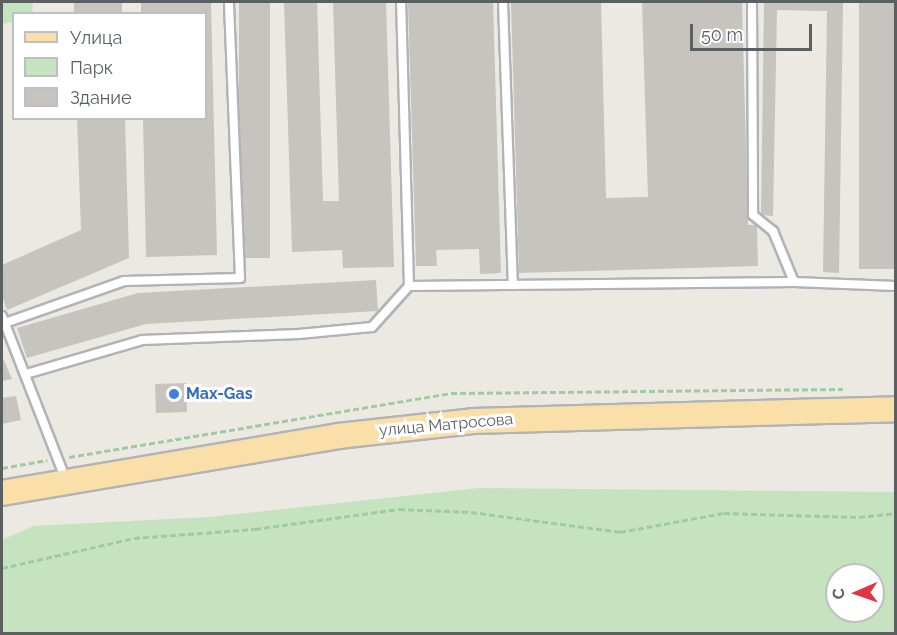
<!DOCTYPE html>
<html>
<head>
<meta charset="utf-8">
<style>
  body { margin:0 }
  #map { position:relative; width:897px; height:635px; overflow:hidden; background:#ece8e2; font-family:Raleway,sans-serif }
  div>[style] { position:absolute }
  .green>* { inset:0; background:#c6e3c0 }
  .building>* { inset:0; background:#c7c3be; transform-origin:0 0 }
  .path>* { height:3px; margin-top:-1.5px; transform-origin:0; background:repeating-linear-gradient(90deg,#9ecba2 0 6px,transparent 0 9px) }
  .roads { filter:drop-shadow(2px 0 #b0b4b7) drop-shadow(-2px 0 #b0b4b7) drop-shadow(0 2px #b0b4b7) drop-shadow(0 -2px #b0b4b7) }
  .lane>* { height:8px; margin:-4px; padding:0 4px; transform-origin:4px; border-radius:4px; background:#fff }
  .primary>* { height:24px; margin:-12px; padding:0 12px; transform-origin:12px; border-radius:12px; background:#fadfa9 }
  .dots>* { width:16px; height:16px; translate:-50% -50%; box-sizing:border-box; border:3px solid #fff; border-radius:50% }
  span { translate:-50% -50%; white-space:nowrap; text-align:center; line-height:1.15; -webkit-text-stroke:6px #fff; paint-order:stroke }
  .shop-label { font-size:16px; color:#366cbe; font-weight:700 }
  .left { translate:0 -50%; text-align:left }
  .street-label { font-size:16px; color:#5a5f62 }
  .frame { position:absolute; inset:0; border:3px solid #5a5f62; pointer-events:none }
  .legend { position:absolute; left:12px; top:12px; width:195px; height:108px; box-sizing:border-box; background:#fff; border:2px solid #bdbfc0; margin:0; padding:8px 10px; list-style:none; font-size:18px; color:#5a5f62 }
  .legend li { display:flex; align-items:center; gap:12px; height:30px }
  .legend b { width:30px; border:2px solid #bdbfc0 }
  .north { position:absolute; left:825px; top:563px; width:60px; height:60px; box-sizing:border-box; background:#fff; border:2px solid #bdbfc0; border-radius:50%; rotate:268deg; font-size:16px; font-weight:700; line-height:24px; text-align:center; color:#5a5f62 }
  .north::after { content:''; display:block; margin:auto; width:21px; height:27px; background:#df3645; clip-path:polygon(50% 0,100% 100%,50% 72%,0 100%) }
  .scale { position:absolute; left:690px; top:24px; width:122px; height:27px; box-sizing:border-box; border:3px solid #5a5f62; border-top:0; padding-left:8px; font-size:18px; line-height:21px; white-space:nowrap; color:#5a5f62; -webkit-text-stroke:4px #fff; paint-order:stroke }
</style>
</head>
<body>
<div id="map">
  <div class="green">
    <i style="clip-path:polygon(2px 2px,33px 2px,32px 13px,14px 14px,13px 22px,2px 24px)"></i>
    <i style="clip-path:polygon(evenodd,479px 488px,895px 492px,895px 633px,2px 633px,2px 540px,33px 526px,209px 517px,479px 488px,837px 575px,873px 575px,873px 611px,837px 611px,837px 575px)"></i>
  </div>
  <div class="building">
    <i style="left:74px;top:2px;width:48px;height:12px"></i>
    <i style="clip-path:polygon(141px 2px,211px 2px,217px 255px,146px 257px,143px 118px,206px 118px,206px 14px,141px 14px)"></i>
    <i style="left:239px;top:2px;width:31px;height:256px"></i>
    <i style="clip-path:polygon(284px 2px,317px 2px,323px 201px,339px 201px,333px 2px,386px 2px,394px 267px,343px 268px,342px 250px,292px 252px)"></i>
    <i style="clip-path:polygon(408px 2px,493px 2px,501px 273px,480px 274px,479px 249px,436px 250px,437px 266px,416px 266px)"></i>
    <i style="clip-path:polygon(511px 2px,601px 2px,606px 198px,648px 197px,642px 2px,742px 2px,748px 225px,757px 225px,758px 266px,519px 273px)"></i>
    <i style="clip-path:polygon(764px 2px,843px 2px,839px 273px,823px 272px,827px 11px,777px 10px,773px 216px,761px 215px)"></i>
    <i style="left:859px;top:2px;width:37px;height:267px"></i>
    <i style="clip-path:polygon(77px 118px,125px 118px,129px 258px,7px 310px,2px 296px,2px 265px,81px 230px)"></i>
    <i style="clip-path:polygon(376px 280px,378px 311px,146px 324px,27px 358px,17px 328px,138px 293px)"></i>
    <i style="clip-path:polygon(2px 356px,12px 379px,2px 381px)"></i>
    <i style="left:186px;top:383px;width:29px;height:31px;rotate:88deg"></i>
    <i style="clip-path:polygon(16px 396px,21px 420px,2px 424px,2px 398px)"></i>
  </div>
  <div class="path">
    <i style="left:69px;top:457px;width:387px;rotate:-9.5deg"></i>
    <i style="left:451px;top:393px;width:392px;rotate:-0.6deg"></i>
    <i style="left:2px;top:468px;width:46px;rotate:-10.1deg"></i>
    <i style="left:2px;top:568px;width:135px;rotate:-12.8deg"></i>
    <i style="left:134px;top:538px;width:121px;rotate:-4.3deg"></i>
    <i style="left:255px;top:529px;width:145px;rotate:-7.9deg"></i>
    <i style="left:399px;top:509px;width:72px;rotate:2.4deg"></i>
    <i style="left:471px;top:512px;width:150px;rotate:7.6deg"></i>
    <i style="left:620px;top:532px;width:106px;rotate:-10.4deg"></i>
    <i style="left:724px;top:513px;width:135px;rotate:1.7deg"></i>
    <i style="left:859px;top:517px;width:37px;rotate:-6deg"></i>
  </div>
  <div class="roads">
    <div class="lane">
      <i style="left:503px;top:2px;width:283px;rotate:88deg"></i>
      <i style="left:752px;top:2px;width:213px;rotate:89.7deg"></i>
      <i style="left:753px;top:215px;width:26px;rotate:39deg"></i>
      <i style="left:773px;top:231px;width:55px;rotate:67.6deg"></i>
      <i style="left:794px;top:282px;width:102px;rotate:2.2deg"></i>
      <i style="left:409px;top:286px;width:385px;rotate:-0.6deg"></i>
      <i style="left:2px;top:316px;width:176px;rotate:68.7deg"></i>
      <i style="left:5px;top:323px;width:126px;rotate:-19.4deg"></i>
      <i style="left:124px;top:281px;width:116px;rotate:-1.5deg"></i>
      <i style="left:240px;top:278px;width:276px;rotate:-92.3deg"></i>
      <i style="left:26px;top:374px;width:121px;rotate:-16.3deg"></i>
      <i style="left:142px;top:340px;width:157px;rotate:-2.2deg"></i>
      <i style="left:299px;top:334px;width:73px;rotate:-5.5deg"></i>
      <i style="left:372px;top:327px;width:55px;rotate:-47.9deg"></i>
      <i style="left:409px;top:286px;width:284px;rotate:-91.6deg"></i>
    </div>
    <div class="primary">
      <i style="left:2px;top:493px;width:341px;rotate:-9.6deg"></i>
      <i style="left:338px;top:436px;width:136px;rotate:-6.3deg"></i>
      <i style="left:473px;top:421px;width:423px;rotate:-1.6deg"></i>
    </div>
  </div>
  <div class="dots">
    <i style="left:174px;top:394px;background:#3f7fe0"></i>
  </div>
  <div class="shop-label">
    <span class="left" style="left:186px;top:394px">Max-Gas</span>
  </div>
  <div class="street-label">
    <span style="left:446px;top:425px;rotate:-5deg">улица Матросова</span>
  </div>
  <div class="frame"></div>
  <ul class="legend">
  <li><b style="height:8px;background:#fadfa9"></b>Улица</li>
  <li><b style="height:16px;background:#c6e3c0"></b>Парк</li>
  <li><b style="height:16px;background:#c7c3be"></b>Здание</li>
  </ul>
  <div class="north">С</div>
  <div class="scale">50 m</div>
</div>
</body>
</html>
